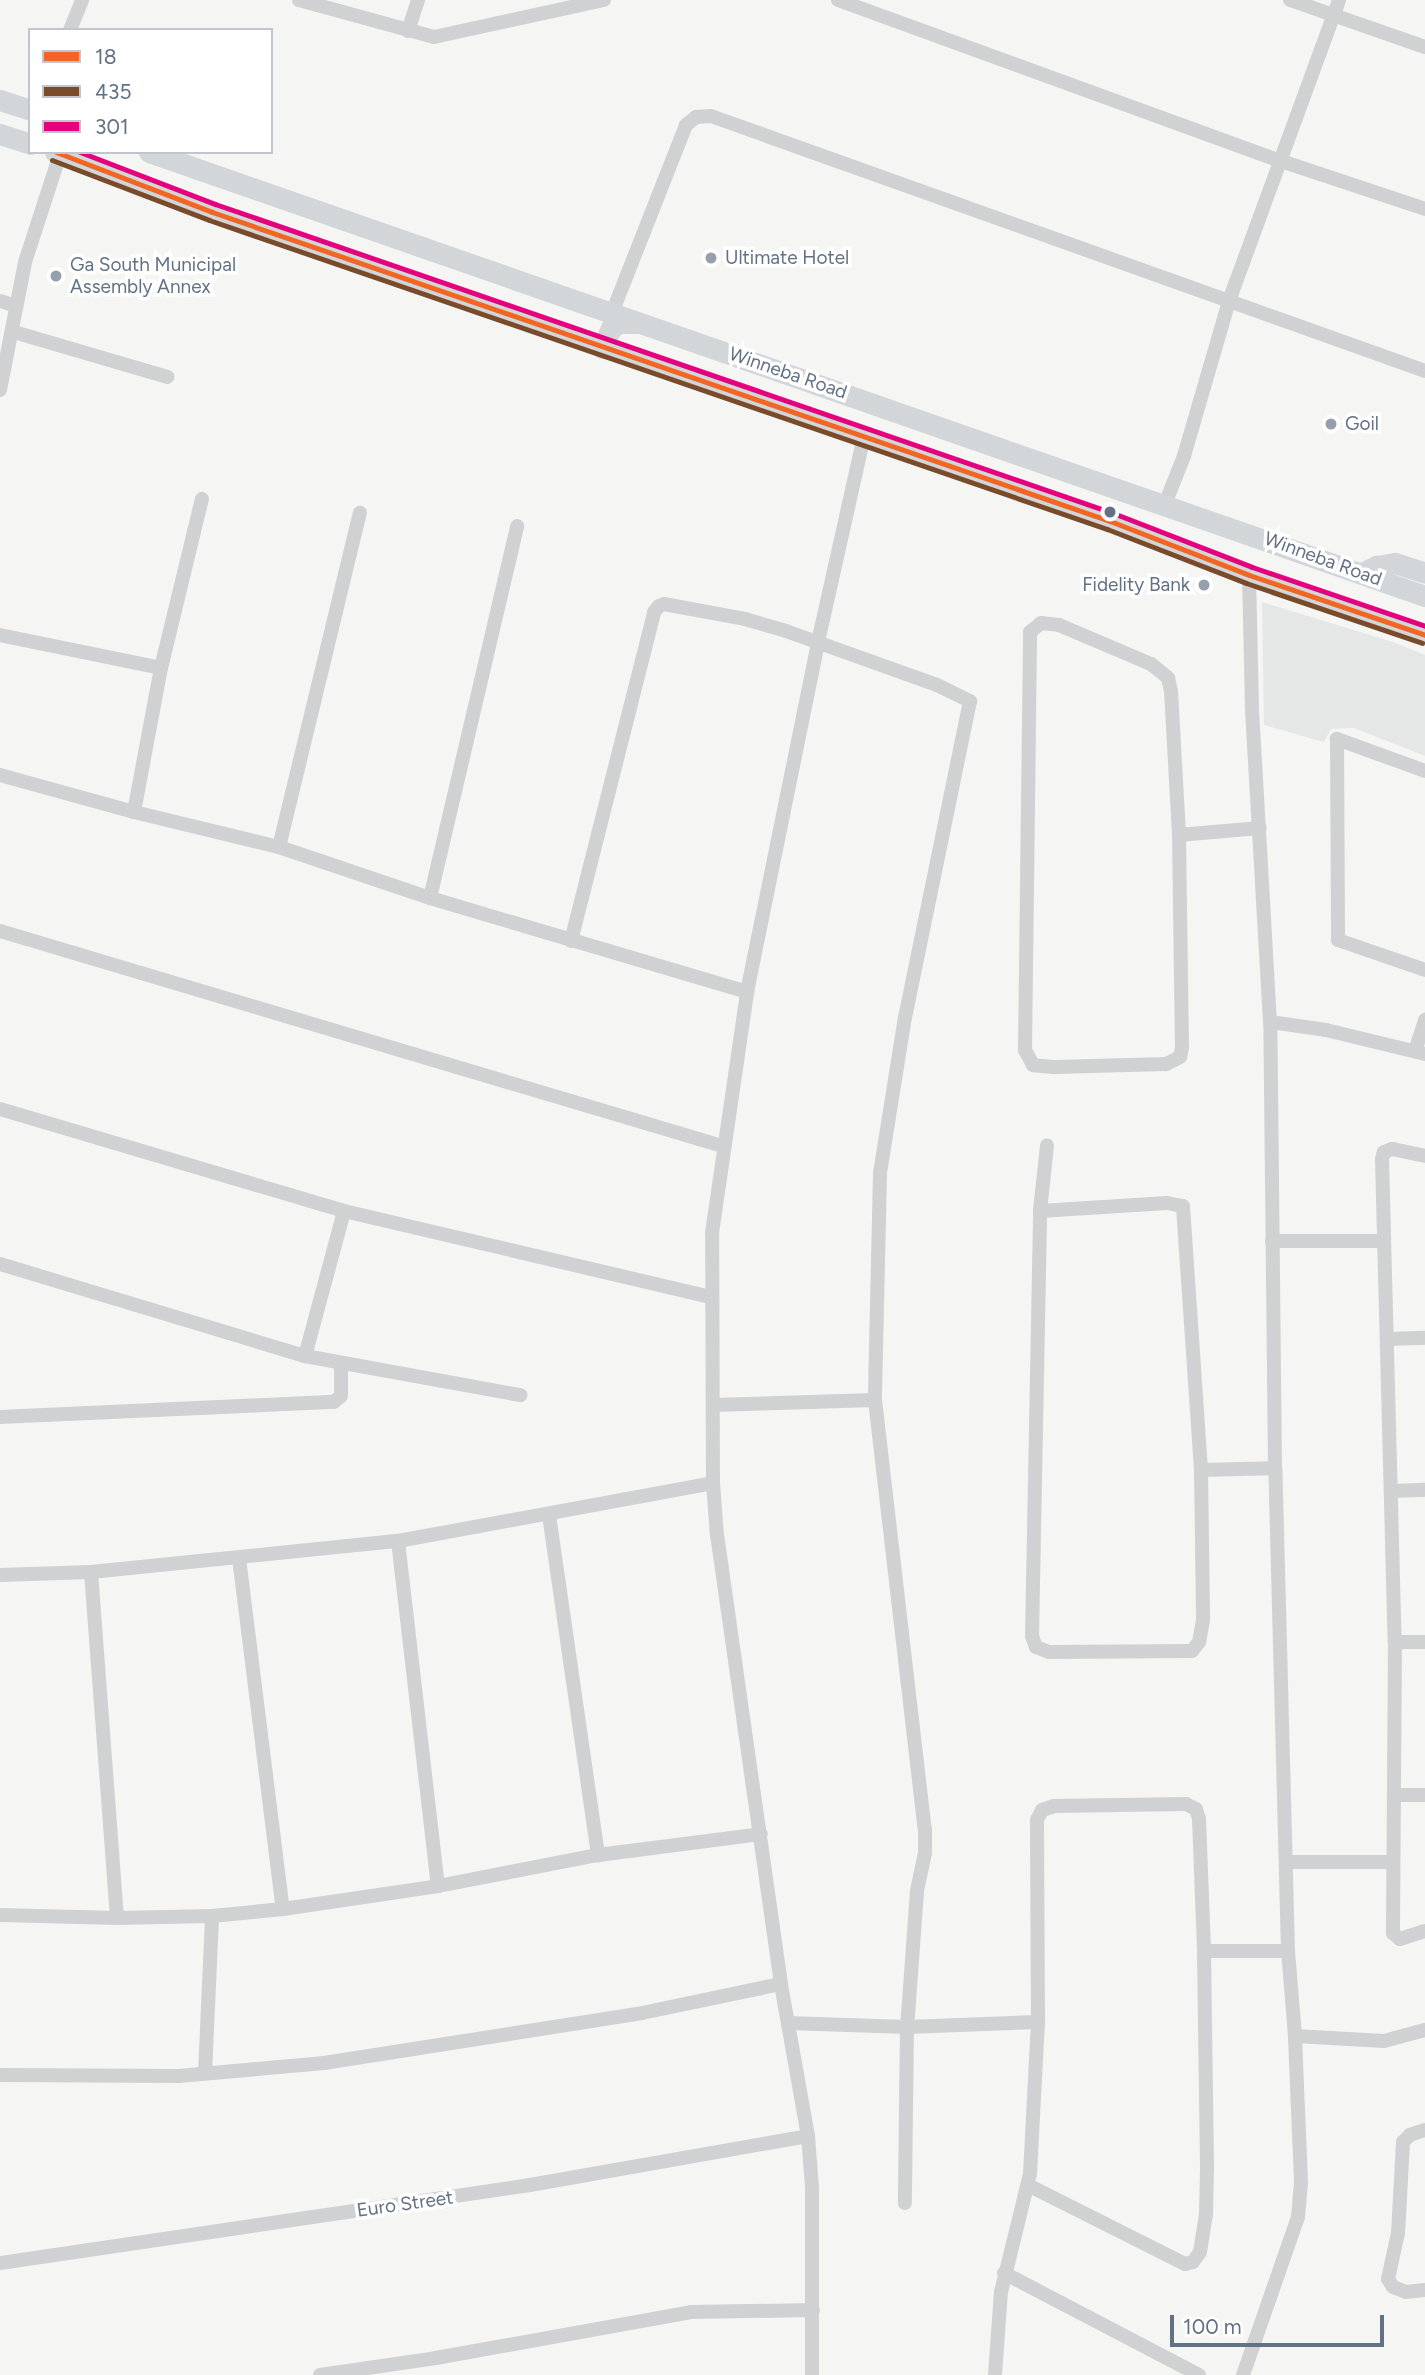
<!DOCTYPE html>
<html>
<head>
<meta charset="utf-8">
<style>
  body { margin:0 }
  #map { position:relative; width:1425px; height:2375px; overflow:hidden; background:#f5f5f3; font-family:Figtree,sans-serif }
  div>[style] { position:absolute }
  .built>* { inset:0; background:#e5e6e6 }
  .minor>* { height:14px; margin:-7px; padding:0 7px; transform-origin:7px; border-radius:7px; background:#d0d1d2 }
  .highway>* { height:21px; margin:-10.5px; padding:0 10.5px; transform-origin:10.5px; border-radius:10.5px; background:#d3d6d9 }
  .bus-1>* { height:5px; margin:-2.5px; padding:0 2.5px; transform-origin:2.5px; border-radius:2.5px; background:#f26522 }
  .bus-2>* { height:5px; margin:-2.5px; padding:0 2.5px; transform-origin:2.5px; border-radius:2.5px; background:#7a4b2a }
  .bus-3>* { height:5px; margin:-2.5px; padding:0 2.5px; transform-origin:2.5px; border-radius:2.5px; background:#e5007d }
  .dots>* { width:19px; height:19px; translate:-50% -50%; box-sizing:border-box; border:4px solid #fff; border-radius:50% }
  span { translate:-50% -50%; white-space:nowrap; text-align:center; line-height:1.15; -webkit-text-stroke:7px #fff; paint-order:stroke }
  .poi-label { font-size:19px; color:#637185 }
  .left { translate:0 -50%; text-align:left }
  .right { translate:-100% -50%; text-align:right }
  .street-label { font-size:19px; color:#637185 }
  .legend { position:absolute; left:28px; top:28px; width:245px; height:126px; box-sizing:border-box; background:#fff; border:2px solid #c1c6ce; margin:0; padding:9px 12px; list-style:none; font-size:21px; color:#637185 }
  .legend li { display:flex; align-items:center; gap:14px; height:35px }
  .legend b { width:35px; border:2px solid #c1c6ce }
  .scale { position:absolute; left:1170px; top:2315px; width:214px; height:32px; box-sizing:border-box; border:4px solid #637185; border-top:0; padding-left:9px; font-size:21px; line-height:24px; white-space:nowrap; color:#637185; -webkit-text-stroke:5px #fff; paint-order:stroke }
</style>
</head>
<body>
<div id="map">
  <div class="built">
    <i style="clip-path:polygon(1262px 602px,1393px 642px,1425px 655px,1425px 756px,1354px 728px,1331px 729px,1324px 742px,1264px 725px)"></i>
  </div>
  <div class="minor">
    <i style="left:299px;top:0;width:140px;rotate:15.3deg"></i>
    <i style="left:434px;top:37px;width:174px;rotate:-12.3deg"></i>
    <i style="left:838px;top:0;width:471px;rotate:20deg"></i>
    <i style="left:1281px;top:161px;width:152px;rotate:18.4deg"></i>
    <i style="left:1290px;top:0;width:143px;rotate:19.2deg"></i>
    <i style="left:70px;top:30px;width:32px;rotate:-68deg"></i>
    <i style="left:408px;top:31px;width:33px;rotate:-72deg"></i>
    <i style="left:0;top:301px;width:17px;rotate:17deg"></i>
    <i style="left:612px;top:313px;width:202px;rotate:-68.5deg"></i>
    <i style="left:686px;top:125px;width:13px;rotate:-39deg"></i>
    <i style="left:696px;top:117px;width:15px;rotate:-4deg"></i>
    <i style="left:711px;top:116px;width:758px;rotate:19.65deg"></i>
    <i style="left:14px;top:332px;width:160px;rotate:16.3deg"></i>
    <i style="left:0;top:390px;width:130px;rotate:-78.9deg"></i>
    <i style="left:25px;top:262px;width:114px;rotate:-72deg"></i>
    <i style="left:1165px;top:504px;width:52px;rotate:-68.4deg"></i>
    <i style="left:1184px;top:456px;width:161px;rotate:-73.8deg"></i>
    <i style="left:1229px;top:301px;width:320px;rotate:-69.9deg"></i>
    <i style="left:1041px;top:623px;width:18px;rotate:6deg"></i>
    <i style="left:1059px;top:625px;width:100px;rotate:23deg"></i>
    <i style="left:1151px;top:664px;width:22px;rotate:39deg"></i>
    <i style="left:1168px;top:678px;width:13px;rotate:77deg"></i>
    <i style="left:1171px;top:691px;width:144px;rotate:86.8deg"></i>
    <i style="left:1179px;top:835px;width:212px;rotate:89.2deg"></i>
    <i style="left:1182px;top:1047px;width:10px;rotate:101deg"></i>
    <i style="left:1180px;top:1057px;width:16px;rotate:153deg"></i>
    <i style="left:1166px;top:1064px;width:112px;rotate:178.5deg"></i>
    <i style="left:1054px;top:1067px;width:21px;rotate:-175deg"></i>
    <i style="left:1033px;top:1065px;width:17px;rotate:-118deg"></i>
    <i style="left:1025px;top:1050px;width:418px;rotate:-89.3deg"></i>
    <i style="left:1030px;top:632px;width:14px;rotate:-39deg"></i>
    <i style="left:0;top:635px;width:164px;rotate:11.6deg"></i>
    <i style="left:1425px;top:771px;width:94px;rotate:-160deg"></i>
    <i style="left:1337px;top:739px;width:201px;rotate:89.7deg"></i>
    <i style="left:1338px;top:940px;width:92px;rotate:19deg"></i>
    <i style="left:0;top:775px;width:139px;rotate:15.4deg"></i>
    <i style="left:134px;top:812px;width:149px;rotate:13.6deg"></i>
    <i style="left:279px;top:847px;width:159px;rotate:18.7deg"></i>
    <i style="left:430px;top:898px;width:331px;rotate:16.5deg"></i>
    <i style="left:134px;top:812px;width:147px;rotate:-79.4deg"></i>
    <i style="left:161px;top:668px;width:174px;rotate:-76.4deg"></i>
    <i style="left:1179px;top:835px;width:81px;rotate:-4.9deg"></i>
    <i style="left:279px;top:847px;width:344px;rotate:-76.4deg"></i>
    <i style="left:430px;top:898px;width:382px;rotate:-76.8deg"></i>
    <i style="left:0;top:931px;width:753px;rotate:16.58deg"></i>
    <i style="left:571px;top:941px;width:339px;rotate:-75.8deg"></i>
    <i style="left:654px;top:612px;width:8px;rotate:-50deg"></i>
    <i style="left:659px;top:606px;width:5px;rotate:-22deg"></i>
    <i style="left:664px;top:604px;width:82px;rotate:10.5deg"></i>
    <i style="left:745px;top:619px;width:43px;rotate:16.3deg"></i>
    <i style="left:786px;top:631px;width:160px;rotate:19.7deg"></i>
    <i style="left:937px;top:685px;width:37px;rotate:26deg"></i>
    <i style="left:970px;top:701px;width:323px;rotate:101.6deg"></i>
    <i style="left:905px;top:1017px;width:158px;rotate:99.1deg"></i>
    <i style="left:880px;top:1173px;width:227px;rotate:91.3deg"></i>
    <i style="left:875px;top:1400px;width:432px;rotate:83.4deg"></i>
    <i style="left:925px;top:1829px;width:24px;rotate:90deg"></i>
    <i style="left:925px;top:1853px;width:40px;rotate:102deg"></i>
    <i style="left:917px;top:1892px;width:135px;rotate:94.2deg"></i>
    <i style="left:907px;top:2027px;width:176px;rotate:90.7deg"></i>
    <i style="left:1270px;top:1022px;width:57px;rotate:8.1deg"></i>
    <i style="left:1326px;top:1030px;width:102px;rotate:13.6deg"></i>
    <i style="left:1415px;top:1051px;width:33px;rotate:-72deg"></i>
    <i style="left:0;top:1109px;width:359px;rotate:16.5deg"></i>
    <i style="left:344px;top:1211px;width:378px;rotate:13.2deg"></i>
    <i style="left:1425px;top:1156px;width:34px;rotate:-168deg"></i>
    <i style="left:1392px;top:1149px;width:9px;rotate:159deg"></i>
    <i style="left:1384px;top:1152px;width:7px;rotate:106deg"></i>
    <i style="left:1382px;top:1159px;width:483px;rotate:88.5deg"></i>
    <i style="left:1395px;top:1642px;width:291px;rotate:90.4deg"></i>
    <i style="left:1393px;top:1933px;width:9px;rotate:41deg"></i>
    <i style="left:1400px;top:1939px;width:26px;rotate:-18deg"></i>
    <i style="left:1040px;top:1211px;width:127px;rotate:-3.6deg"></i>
    <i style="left:1167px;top:1203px;width:16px;rotate:11deg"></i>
    <i style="left:1183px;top:1206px;width:265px;rotate:86.1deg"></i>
    <i style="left:1201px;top:1470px;width:150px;rotate:89.2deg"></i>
    <i style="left:1203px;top:1620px;width:22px;rotate:100deg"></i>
    <i style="left:1199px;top:1642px;width:11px;rotate:128deg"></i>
    <i style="left:1192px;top:1651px;width:143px;rotate:179.6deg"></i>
    <i style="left:1049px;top:1652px;width:14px;rotate:-159deg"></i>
    <i style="left:1036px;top:1647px;width:12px;rotate:-110deg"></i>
    <i style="left:1032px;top:1636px;width:425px;rotate:-88.9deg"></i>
    <i style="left:1040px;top:1211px;width:66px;rotate:-83.9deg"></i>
    <i style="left:1272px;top:1241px;width:112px"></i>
    <i style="left:0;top:1264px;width:319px;rotate:16.8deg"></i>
    <i style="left:305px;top:1356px;width:219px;rotate:10.3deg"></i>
    <i style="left:1388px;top:1339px;width:37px;rotate:-2deg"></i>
    <i style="left:305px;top:1356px;width:150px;rotate:-74.9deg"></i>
    <i style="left:713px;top:1405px;width:162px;rotate:-1.8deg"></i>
    <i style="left:0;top:1417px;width:334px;rotate:-2.6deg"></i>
    <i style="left:334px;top:1402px;width:9px;rotate:-41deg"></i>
    <i style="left:341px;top:1396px;width:33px;rotate:-90deg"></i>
    <i style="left:1201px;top:1470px;width:74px;rotate:-1.5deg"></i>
    <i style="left:1392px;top:1491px;width:33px;rotate:-2deg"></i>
    <i style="left:549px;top:1515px;width:344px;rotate:81.8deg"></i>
    <i style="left:398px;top:1541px;width:347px;rotate:83.4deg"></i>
    <i style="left:239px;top:1558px;width:354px;rotate:82.9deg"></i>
    <i style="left:91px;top:1572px;width:347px;rotate:85.7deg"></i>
    <i style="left:0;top:1575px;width:91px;rotate:-1.9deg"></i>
    <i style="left:91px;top:1572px;width:309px;rotate:-5.8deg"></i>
    <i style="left:398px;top:1541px;width:320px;rotate:-10.4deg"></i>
    <i style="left:1395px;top:1642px;width:30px"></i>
    <i style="left:1394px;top:1795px;width:31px"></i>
    <i style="left:1286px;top:1862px;width:106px"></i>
    <i style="left:0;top:1915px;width:117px;rotate:1.5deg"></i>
    <i style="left:117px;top:1918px;width:95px;rotate:-1.2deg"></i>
    <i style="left:212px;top:1916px;width:71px;rotate:-5.6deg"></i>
    <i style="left:283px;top:1909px;width:157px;rotate:-8.4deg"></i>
    <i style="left:438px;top:1886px;width:163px;rotate:-11deg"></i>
    <i style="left:598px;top:1855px;width:164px;rotate:-7.3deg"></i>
    <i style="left:1204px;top:1951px;width:84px"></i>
    <i style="left:788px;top:2023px;width:119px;rotate:1.9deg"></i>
    <i style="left:907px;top:2027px;width:131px;rotate:-2.2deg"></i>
    <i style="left:1295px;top:2036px;width:89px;rotate:3.2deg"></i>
    <i style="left:1384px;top:2041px;width:42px;rotate:-15deg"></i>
    <i style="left:205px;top:2073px;width:157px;rotate:-87.4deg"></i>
    <i style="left:0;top:2075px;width:179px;rotate:0.3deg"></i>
    <i style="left:179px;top:2076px;width:146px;rotate:-5.1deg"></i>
    <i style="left:324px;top:2063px;width:322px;rotate:-8.9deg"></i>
    <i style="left:642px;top:2013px;width:142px;rotate:-11.8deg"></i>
    <i style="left:1425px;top:2130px;width:16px;rotate:162deg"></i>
    <i style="left:1410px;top:2135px;width:10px;rotate:135deg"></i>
    <i style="left:1403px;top:2142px;width:91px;rotate:93.1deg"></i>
    <i style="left:1398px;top:2233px;width:47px;rotate:102.3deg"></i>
    <i style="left:1388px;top:2279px;width:9px;rotate:58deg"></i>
    <i style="left:1393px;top:2287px;width:14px;rotate:21deg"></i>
    <i style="left:1406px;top:2292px;width:19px;rotate:-6deg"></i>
    <i style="left:0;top:2263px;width:536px;rotate:-8.37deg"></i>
    <i style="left:530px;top:2185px;width:282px;rotate:-10deg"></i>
    <i style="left:1004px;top:2273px;width:220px;rotate:27.6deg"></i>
    <i style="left:320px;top:2375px;width:117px;rotate:-8.3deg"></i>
    <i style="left:436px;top:2358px;width:259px;rotate:-10.2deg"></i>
    <i style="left:691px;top:2312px;width:122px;rotate:-0.9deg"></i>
    <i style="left:812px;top:2375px;width:188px;rotate:-90deg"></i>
    <i style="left:812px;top:2187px;width:51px;rotate:-94.5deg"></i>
    <i style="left:808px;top:2136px;width:154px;rotate:-100.1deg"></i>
    <i style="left:781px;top:1984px;width:453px;rotate:-98.1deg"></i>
    <i style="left:717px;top:1536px;width:53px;rotate:-94.3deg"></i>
    <i style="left:713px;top:1483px;width:250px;rotate:-90.2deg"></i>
    <i style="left:712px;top:1233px;width:244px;rotate:-81.7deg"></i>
    <i style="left:747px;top:992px;width:357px;rotate:-78.5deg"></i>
    <i style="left:818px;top:642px;width:211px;rotate:-77.4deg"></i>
    <i style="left:995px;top:2375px;width:83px;rotate:-85.9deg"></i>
    <i style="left:1001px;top:2292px;width:122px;rotate:-76.2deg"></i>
    <i style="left:1030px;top:2174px;width:152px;rotate:-87deg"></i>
    <i style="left:1038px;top:2022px;width:202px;rotate:-90.3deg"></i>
    <i style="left:1037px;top:1820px;width:11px;rotate:-63deg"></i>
    <i style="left:1042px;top:1810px;width:13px;rotate:-18deg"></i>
    <i style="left:1054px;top:1806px;width:132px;rotate:-0.9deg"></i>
    <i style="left:1186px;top:1804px;width:11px;rotate:27deg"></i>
    <i style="left:1196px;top:1809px;width:10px;rotate:73deg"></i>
    <i style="left:1199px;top:1819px;width:132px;rotate:87.8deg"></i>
    <i style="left:1204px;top:1951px;width:217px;rotate:89.2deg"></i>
    <i style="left:1207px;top:2168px;width:46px;rotate:91.2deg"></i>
    <i style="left:1206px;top:2214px;width:38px;rotate:99deg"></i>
    <i style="left:1200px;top:2252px;width:12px;rotate:125deg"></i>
    <i style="left:1193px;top:2262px;width:8px;rotate:166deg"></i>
    <i style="left:1185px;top:2264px;width:176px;rotate:-153.3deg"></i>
    <i style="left:1243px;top:2375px;width:167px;rotate:-70.8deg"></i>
    <i style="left:1298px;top:2217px;width:36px;rotate:-85deg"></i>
    <i style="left:1301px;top:2181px;width:145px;rotate:-92.4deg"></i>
    <i style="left:1295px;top:2036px;width:85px;rotate:-94.7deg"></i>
    <i style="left:1288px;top:1951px;width:483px;rotate:-91.5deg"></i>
    <i style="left:1275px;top:1468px;width:446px;rotate:-90.6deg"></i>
    <i style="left:1270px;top:1022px;width:316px;rotate:-93.3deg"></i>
    <i style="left:1252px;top:707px;width:132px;rotate:-91.3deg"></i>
  </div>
  <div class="highway">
    <i style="left:0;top:100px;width:32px;rotate:18deg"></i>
    <i style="left:0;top:134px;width:32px;rotate:18deg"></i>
    <i style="left:55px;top:152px;width:168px;rotate:20.9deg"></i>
    <i style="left:212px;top:212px;width:950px;rotate:18.99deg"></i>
    <i style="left:1110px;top:521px;width:149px;rotate:21.2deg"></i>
    <i style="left:1249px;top:575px;width:186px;rotate:18.8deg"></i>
    <i style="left:149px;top:152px;width:1351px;rotate:19.19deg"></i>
    <i style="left:602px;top:348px;width:22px;rotate:-66deg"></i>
    <i style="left:611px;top:328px;width:9px;rotate:-32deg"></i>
    <i style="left:619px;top:323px;width:19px"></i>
    <i style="left:1362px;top:573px;width:16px;rotate:-27deg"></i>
    <i style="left:1376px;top:566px;width:19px;rotate:-9deg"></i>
    <i style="left:1395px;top:563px;width:32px;rotate:18deg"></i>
  </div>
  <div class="bus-1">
    <i style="left:56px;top:152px;width:167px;rotate:21deg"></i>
    <i style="left:212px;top:212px;width:950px;rotate:18.99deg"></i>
    <i style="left:1110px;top:521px;width:149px;rotate:21.2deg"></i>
    <i style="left:1249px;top:575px;width:186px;rotate:18.8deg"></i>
  </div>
  <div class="bus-2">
    <i style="left:52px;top:160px;width:168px;rotate:20.9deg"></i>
    <i style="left:209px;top:220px;width:950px;rotate:18.99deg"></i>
    <i style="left:1107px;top:529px;width:149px;rotate:21.2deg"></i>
    <i style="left:1246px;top:583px;width:186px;rotate:18.8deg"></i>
  </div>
  <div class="bus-3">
    <i style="left:80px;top:152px;width:145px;rotate:21.1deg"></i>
    <i style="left:215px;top:204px;width:950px;rotate:18.99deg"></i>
    <i style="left:1113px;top:513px;width:149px;rotate:21.2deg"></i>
    <i style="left:1252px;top:567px;width:183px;rotate:18.8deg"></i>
  </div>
  <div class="dots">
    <i style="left:711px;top:258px;background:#969fac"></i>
    <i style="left:56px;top:276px;background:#969fac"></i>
    <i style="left:1331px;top:424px;background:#969fac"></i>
    <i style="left:1110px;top:512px;background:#637185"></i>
    <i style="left:1204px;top:585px;background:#969fac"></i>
  </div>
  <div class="poi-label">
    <span class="left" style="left:725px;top:258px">Ultimate Hotel</span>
    <span class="left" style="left:70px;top:276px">Ga South Municipal<br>Assembly Annex</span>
    <span class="left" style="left:1345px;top:424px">Goil</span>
    <span class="right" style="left:1190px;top:585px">Fidelity Bank</span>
  </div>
  <div class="street-label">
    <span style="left:788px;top:373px;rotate:19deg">Winneba Road</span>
    <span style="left:1323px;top:559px;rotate:20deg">Winneba Road</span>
    <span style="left:405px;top:2204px;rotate:-8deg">Euro Street</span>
  </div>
  <ul class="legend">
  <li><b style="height:9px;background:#f26522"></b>18</li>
  <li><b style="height:9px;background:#7a4b2a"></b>435</li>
  <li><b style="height:9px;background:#e5007d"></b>301</li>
  </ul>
  <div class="scale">100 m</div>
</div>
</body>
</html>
